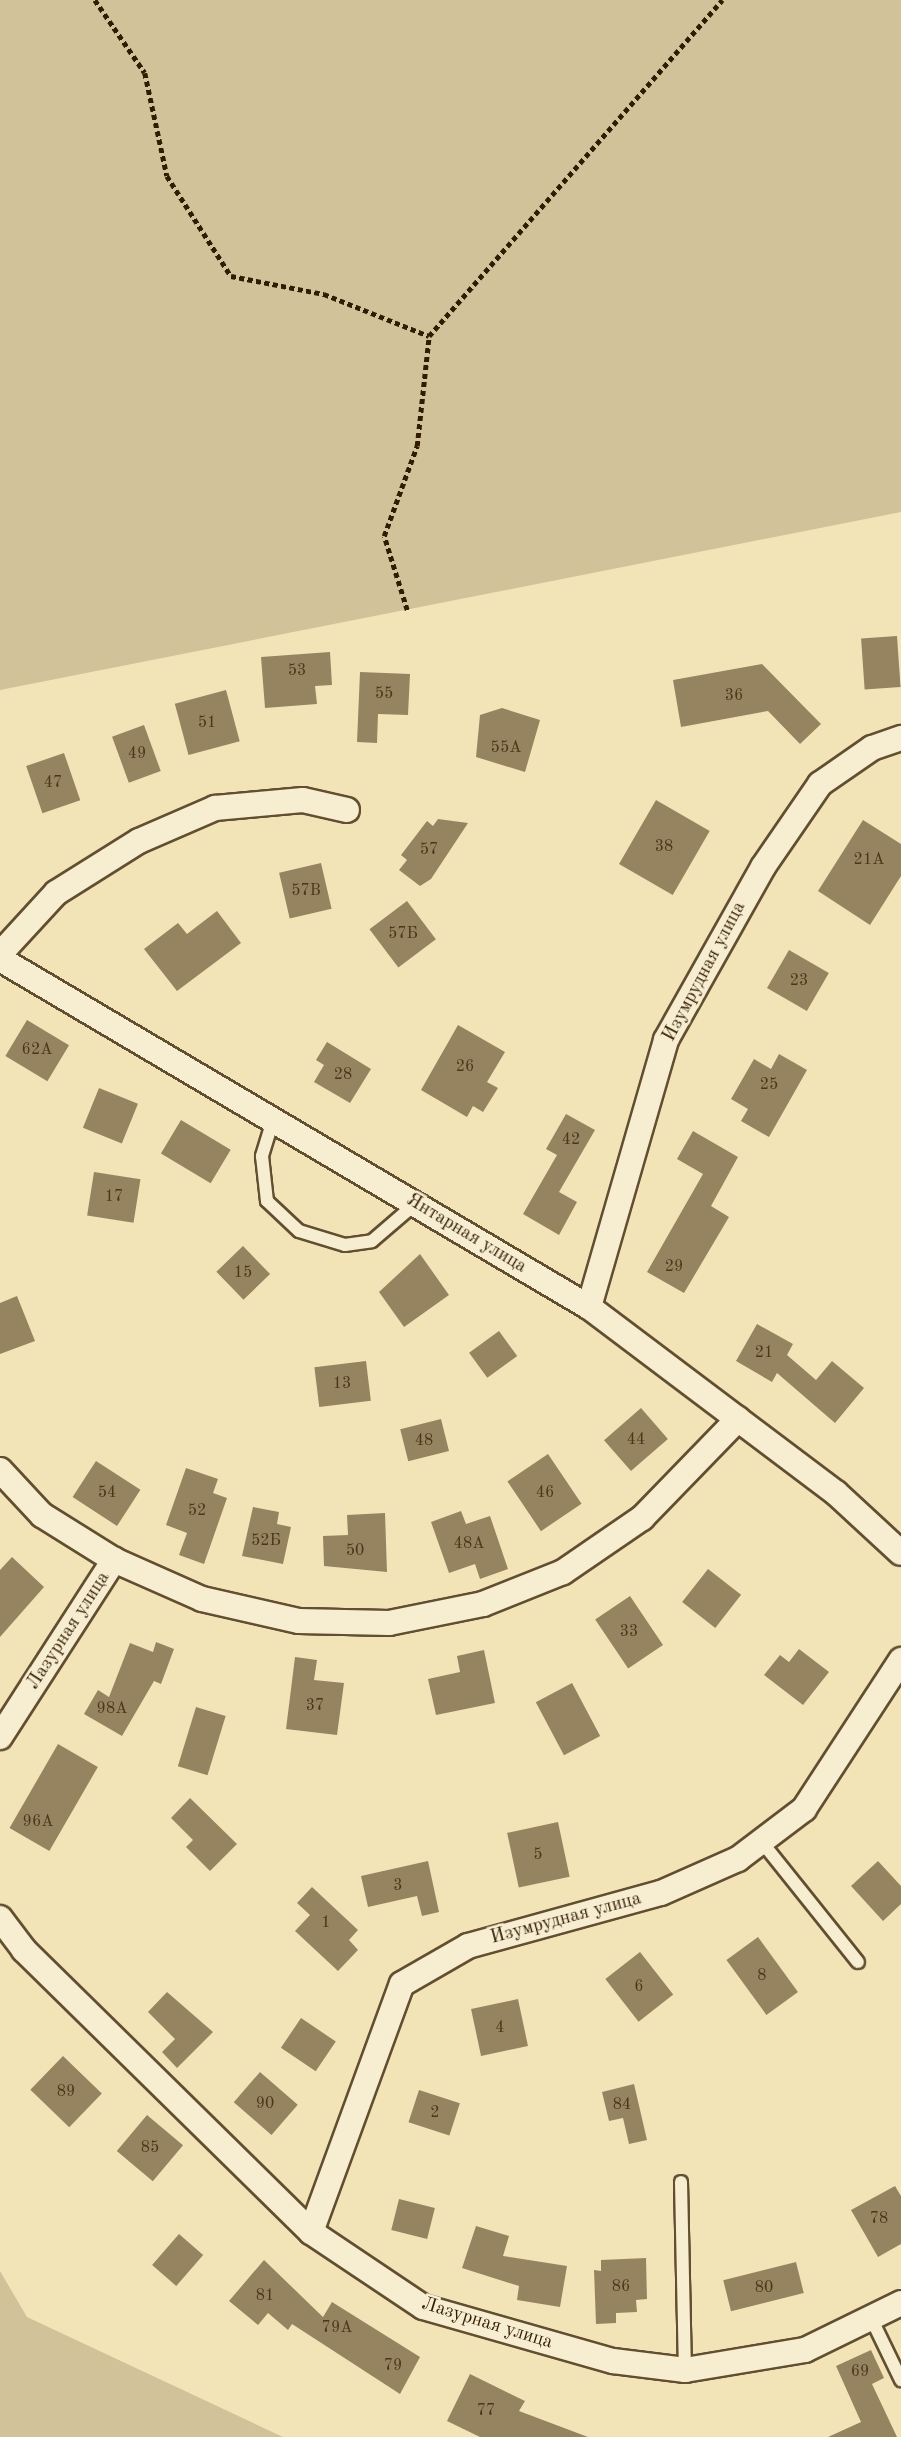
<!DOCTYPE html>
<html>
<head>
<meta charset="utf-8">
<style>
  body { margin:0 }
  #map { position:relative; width:901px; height:2437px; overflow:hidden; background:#f3e4b8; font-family:"Old Standard TT",serif }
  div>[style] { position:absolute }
  .green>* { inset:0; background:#d2c299 }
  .building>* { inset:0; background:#968461; transform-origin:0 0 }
  .path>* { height:4.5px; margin-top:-2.25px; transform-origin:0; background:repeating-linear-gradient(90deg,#311c02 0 5px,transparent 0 8.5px) }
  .roads { filter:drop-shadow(2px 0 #624e30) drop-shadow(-2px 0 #624e30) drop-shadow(0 2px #624e30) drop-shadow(0 -2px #624e30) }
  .service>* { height:12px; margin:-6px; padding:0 6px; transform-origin:6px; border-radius:6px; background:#f7edd1 }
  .minor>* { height:24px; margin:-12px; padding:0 12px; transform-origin:12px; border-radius:12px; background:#f7edd1 }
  span { translate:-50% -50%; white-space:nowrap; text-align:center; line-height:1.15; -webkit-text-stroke:5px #f7edd1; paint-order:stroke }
  .number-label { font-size:16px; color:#4a361a }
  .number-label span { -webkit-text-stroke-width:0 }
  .street-label { font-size:19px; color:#311c02 }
</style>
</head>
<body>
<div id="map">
  <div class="green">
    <i style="clip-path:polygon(0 0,901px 0,901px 512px,0 690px)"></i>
    <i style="clip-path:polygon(0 2271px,27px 2317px,283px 2437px,0 2437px)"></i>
  </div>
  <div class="building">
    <i style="left:897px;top:636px;width:51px;height:36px;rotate:86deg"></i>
    <i style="clip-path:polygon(330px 652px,332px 685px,315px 686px,317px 704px,265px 708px,261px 657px)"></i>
    <i style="clip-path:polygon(762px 664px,821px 724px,800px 744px,768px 711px,681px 727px,673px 680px)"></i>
    <i style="clip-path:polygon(360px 672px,410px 674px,408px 715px,378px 714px,377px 743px,357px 742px)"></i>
    <i style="left:226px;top:690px;width:53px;height:53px;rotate:75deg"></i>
    <i style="clip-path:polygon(502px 708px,540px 720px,525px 772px,476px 757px,480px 715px)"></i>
    <i style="left:144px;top:725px;width:49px;height:34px;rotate:70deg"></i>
    <i style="left:64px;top:753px;width:50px;height:40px;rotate:71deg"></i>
    <i style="left:656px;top:800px;width:62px;height:74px;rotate:30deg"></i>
    <i style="clip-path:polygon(438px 819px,468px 823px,431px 879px,420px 886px,399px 870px,407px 860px,401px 855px,427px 821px,433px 826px)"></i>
    <i style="clip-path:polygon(863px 820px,901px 844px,901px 876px,870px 925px,818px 891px)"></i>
    <i style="left:321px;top:863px;width:47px;height:43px;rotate:77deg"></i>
    <i style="left:407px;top:901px;width:48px;height:47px;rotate:53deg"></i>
    <i style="clip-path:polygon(217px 911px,241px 943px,177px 991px,144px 949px,178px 923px,187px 934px)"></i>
    <i style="left:789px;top:950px;width:46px;height:44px;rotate:30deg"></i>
    <i style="left:27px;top:1020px;width:49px;height:42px;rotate:31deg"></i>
    <i style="clip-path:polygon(458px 1025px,505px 1052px,487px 1082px,498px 1088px,483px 1112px,473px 1106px,467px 1117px,421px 1090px)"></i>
    <i style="clip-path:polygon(327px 1042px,371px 1069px,350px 1103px,314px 1082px,324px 1065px,316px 1060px)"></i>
    <i style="clip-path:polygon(779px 1054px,807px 1070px,769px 1137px,741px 1121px,748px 1109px,731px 1099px,754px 1059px,771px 1069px)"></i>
    <i style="left:99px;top:1088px;width:42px;height:43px;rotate:22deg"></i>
    <i style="clip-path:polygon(566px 1114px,595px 1130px,559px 1192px,577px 1202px,559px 1235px,523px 1214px,557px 1155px,546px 1149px)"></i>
    <i style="left:181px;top:1120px;width:58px;height:39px;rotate:31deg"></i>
    <i style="clip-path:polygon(693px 1131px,738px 1157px,711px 1206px,729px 1217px,684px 1293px,647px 1272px,703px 1174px,677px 1159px)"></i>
    <i style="left:94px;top:1172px;width:47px;height:44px;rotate:9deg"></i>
    <i style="left:243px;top:1246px;width:39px;height:37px;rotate:46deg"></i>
    <i style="clip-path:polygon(420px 1254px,449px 1295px,404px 1327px,379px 1292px)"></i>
    <i style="clip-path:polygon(17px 1296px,35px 1341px,0 1354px,0 1303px)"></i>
    <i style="clip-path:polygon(757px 1324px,793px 1344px,787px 1355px,816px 1380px,832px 1361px,864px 1388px,835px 1423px,777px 1373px,772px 1382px,736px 1361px)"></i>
    <i style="left:499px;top:1331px;width:31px;height:37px;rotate:54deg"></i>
    <i style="left:366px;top:1361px;width:40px;height:52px;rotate:83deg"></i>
    <i style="left:641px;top:1408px;width:41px;height:49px;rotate:49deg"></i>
    <i style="left:441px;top:1419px;width:33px;height:42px;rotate:76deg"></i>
    <i style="left:548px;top:1454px;width:60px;height:49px;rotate:56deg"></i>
    <i style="left:96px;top:1461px;width:53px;height:43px;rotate:33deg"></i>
    <i style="clip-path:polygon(186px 1468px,218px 1479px,213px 1493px,227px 1498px,204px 1564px,179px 1555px,187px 1533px,166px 1525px)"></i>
    <i style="clip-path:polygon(253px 1507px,279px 1512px,277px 1524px,291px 1527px,283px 1564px,242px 1556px)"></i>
    <i style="clip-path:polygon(461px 1511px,466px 1524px,490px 1516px,508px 1569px,480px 1579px,475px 1564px,449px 1573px,431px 1522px)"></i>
    <i style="clip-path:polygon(385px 1513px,387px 1572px,324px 1566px,323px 1536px,348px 1535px,347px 1515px)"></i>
    <i style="clip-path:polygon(12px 1557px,44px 1587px,0 1637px,0 1570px)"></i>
    <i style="left:708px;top:1569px;width:42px;height:42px;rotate:38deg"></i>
    <i style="left:630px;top:1596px;width:59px;height:42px;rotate:56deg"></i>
    <i style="clip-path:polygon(156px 1642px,174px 1649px,161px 1684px,154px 1681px,122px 1736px,84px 1714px,98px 1690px,109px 1697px,130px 1643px,153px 1652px)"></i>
    <i style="clip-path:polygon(799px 1649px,829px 1672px,803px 1705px,764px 1675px,780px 1655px,789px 1662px)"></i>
    <i style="clip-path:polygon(484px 1650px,495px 1703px,436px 1715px,428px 1679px,460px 1672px,457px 1656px)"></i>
    <i style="clip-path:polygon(295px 1657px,317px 1660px,314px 1680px,344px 1683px,337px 1735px,286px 1729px)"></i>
    <i style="left:572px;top:1683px;width:60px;height:41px;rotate:62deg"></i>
    <i style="left:196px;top:1707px;width:31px;height:62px;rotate:17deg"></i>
    <i style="left:58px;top:1744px;width:46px;height:97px;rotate:30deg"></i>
    <i style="clip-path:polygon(190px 1798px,237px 1844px,210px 1871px,186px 1847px,193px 1840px,171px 1818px)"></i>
    <i style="left:558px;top:1822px;width:56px;height:52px;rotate:78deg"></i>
    <i style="clip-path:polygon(428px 1861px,439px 1912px,422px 1916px,417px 1896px,368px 1907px,361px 1876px)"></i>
    <i style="clip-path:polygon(878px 1861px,901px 1886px,901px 1904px,883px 1921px,851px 1886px)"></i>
    <i style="clip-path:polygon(312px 1887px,358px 1930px,349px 1940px,358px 1950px,338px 1971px,295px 1931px,310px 1915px,297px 1903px)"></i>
    <i style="left:758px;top:1937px;width:68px;height:39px;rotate:54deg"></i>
    <i style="left:640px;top:1952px;width:54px;height:44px;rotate:52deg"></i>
    <i style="clip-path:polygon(167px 1992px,213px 2032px,177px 2068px,162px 2052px,175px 2039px,148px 2012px)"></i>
    <i style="left:518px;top:1999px;width:48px;height:48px;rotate:78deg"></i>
    <i style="left:301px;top:2018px;width:42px;height:36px;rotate:34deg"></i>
    <i style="left:63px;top:2056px;width:54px;height:47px;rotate:44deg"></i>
    <i style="left:260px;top:2072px;width:50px;height:40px;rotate:41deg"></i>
    <i style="clip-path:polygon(634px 2084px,647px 2140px,629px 2144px,623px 2118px,609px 2121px,602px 2092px)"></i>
    <i style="left:419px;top:2090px;width:43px;height:34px;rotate:18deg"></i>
    <i style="left:147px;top:2115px;width:47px;height:47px;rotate:40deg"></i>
    <i style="clip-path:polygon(895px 2186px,901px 2196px,901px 2244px,878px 2257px,851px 2210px)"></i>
    <i style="left:399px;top:2199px;width:37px;height:32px;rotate:14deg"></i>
    <i style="clip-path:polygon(476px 2226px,509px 2236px,503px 2256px,567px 2266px,560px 2307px,517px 2300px,519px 2286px,462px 2268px)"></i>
    <i style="left:179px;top:2234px;width:32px;height:41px;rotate:41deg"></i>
    <i style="clip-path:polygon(646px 2258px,647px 2299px,636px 2300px,637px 2312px,616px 2313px,616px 2323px,596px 2324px,594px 2270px,601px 2271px,601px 2260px)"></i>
    <i style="clip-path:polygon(264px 2260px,323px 2317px,332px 2302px,420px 2357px,400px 2394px,292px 2324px,288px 2330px,268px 2313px,258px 2325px,229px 2301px)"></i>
    <i style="left:796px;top:2262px;width:32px;height:75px;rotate:76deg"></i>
    <i style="clip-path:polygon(871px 2350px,884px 2378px,872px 2384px,897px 2437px,828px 2437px,861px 2422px,836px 2366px)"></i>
    <i style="clip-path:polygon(470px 2374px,525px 2401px,519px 2411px,588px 2437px,480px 2437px,447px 2421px)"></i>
  </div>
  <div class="path">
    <i style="left:95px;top:0;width:88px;rotate:55.6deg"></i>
    <i style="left:145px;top:73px;width:105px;rotate:77.9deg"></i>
    <i style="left:167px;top:176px;width:119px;rotate:57.4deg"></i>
    <i style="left:231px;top:276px;width:95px;rotate:11deg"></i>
    <i style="left:324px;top:294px;width:113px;rotate:21.8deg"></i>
    <i style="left:429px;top:336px;width:446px;rotate:-48.9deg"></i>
    <i style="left:407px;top:610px;width:77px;rotate:-107.3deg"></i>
    <i style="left:384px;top:536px;width:96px;rotate:-69.9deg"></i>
    <i style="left:417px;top:446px;width:111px;rotate:-83.8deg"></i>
  </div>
  <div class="roads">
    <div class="service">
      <i style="left:273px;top:1120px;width:38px;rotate:107deg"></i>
      <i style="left:262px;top:1156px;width:45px;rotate:83.7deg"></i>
      <i style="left:267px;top:1201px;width:44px;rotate:43.2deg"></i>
      <i style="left:299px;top:1231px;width:48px;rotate:16.9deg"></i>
      <i style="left:345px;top:1245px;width:27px;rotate:-8deg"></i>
      <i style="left:372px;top:1241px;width:57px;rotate:-40.7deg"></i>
      <i style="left:761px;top:1841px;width:155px;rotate:51.3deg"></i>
      <i style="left:681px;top:2182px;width:188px;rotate:88.8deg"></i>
      <i style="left:872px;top:2320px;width:67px;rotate:64.2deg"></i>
    </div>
    <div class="minor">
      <i style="left:0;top:954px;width:83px;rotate:-47.4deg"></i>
      <i style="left:56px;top:893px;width:98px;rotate:-32.1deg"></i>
      <i style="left:139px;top:841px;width:83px;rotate:-23.5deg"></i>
      <i style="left:215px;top:808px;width:88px;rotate:-5.2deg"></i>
      <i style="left:303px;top:800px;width:45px;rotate:12.8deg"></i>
      <i style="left:0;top:959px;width:684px;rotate:30.58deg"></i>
      <i style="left:589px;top:1307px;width:309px;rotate:37deg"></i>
      <i style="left:836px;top:1493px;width:88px;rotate:42.7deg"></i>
      <i style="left:589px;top:1307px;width:278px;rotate:-73.9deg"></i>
      <i style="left:666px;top:1040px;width:198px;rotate:-60.7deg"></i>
      <i style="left:763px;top:867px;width:101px;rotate:-55.5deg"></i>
      <i style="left:820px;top:784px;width:63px;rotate:-34.7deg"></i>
      <i style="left:872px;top:748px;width:31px;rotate:-19deg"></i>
      <i style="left:0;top:1470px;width:62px;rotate:47deg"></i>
      <i style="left:42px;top:1515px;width:85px;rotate:32deg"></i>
      <i style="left:114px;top:1560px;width:96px;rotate:23.9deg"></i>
      <i style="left:202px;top:1599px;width:99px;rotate:12.8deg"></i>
      <i style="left:299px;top:1621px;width:90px;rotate:1.3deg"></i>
      <i style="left:389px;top:1623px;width:96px;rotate:-11.4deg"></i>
      <i style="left:483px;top:1604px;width:86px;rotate:-21.8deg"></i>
      <i style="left:563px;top:1572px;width:96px;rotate:-34.4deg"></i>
      <i style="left:642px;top:1518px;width:138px;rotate:-45.9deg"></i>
      <i style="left:0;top:1737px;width:211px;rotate:-57.2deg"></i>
      <i style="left:0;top:1918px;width:40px;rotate:53deg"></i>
      <i style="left:24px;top:1950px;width:402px;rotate:44.5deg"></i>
      <i style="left:311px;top:2232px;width:135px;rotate:33.8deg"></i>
      <i style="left:423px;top:2307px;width:198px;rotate:15.9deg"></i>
      <i style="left:613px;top:2361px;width:73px;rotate:7.1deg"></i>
      <i style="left:685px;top:2370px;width:122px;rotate:-9.5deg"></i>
      <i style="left:805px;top:2350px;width:107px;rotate:-26.1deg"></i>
      <i style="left:311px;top:2232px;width:264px;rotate:-69.9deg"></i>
      <i style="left:402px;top:1984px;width:76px;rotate:-29.9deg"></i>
      <i style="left:468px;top:1946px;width:200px;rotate:-15.4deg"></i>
      <i style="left:661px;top:1893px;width:84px;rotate:-23.8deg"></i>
      <i style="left:738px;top:1859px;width:83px;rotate:-37.1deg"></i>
      <i style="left:804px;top:1809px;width:178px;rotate:-56.9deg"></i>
    </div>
  </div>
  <div class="number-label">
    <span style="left:297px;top:671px">53</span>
    <span style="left:384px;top:694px">55</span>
    <span style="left:734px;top:696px">36</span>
    <span style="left:207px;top:723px">51</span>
    <span style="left:506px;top:748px">55А</span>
    <span style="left:137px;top:754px">49</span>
    <span style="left:53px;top:783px">47</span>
    <span style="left:664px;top:847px">38</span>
    <span style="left:429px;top:850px">57</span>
    <span style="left:869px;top:860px">21А</span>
    <span style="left:306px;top:891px">57В</span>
    <span style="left:403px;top:934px">57Б</span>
    <span style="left:799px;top:981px">23</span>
    <span style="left:37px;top:1050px">62А</span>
    <span style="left:465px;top:1067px">26</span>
    <span style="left:343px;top:1075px">28</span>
    <span style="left:769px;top:1085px">25</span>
    <span style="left:571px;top:1140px">42</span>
    <span style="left:114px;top:1197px">17</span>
    <span style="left:674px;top:1267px">29</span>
    <span style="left:243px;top:1273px">15</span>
    <span style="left:764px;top:1353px">21</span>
    <span style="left:342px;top:1384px">13</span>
    <span style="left:636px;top:1440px">44</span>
    <span style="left:424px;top:1441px">48</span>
    <span style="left:107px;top:1493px">54</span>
    <span style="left:545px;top:1493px">46</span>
    <span style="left:197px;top:1511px">52</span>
    <span style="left:266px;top:1541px">52Б</span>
    <span style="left:469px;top:1544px">48А</span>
    <span style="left:355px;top:1551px">50</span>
    <span style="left:629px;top:1632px">33</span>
    <span style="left:315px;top:1706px">37</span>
    <span style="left:112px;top:1709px">98А</span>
    <span style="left:38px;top:1822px">96А</span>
    <span style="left:538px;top:1855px">5</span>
    <span style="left:398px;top:1886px">3</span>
    <span style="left:326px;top:1923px">1</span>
    <span style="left:762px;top:1976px">8</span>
    <span style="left:639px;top:1987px">6</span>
    <span style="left:500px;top:2028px">4</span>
    <span style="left:66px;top:2092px">89</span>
    <span style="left:265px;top:2104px">90</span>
    <span style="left:622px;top:2105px">84</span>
    <span style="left:435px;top:2113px">2</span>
    <span style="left:150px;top:2148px">85</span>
    <span style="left:879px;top:2219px">78</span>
    <span style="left:621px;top:2287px">86</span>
    <span style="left:764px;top:2288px">80</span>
    <span style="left:265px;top:2296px">81</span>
    <span style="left:337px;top:2328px">79А</span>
    <span style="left:393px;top:2366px">79</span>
    <span style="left:860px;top:2372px">69</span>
    <span style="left:486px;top:2411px">77</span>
  </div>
  <div class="street-label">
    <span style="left:705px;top:972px;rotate:-62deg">Изумрудная улица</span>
    <span style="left:466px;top:1234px;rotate:31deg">Янтарная улица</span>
    <span style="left:69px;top:1631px;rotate:-57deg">Лазурная улица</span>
    <span style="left:566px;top:1919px;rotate:-15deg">Изумрудная улица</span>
    <span style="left:487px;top:2324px;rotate:17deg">Лазурная улица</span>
  </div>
</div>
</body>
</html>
